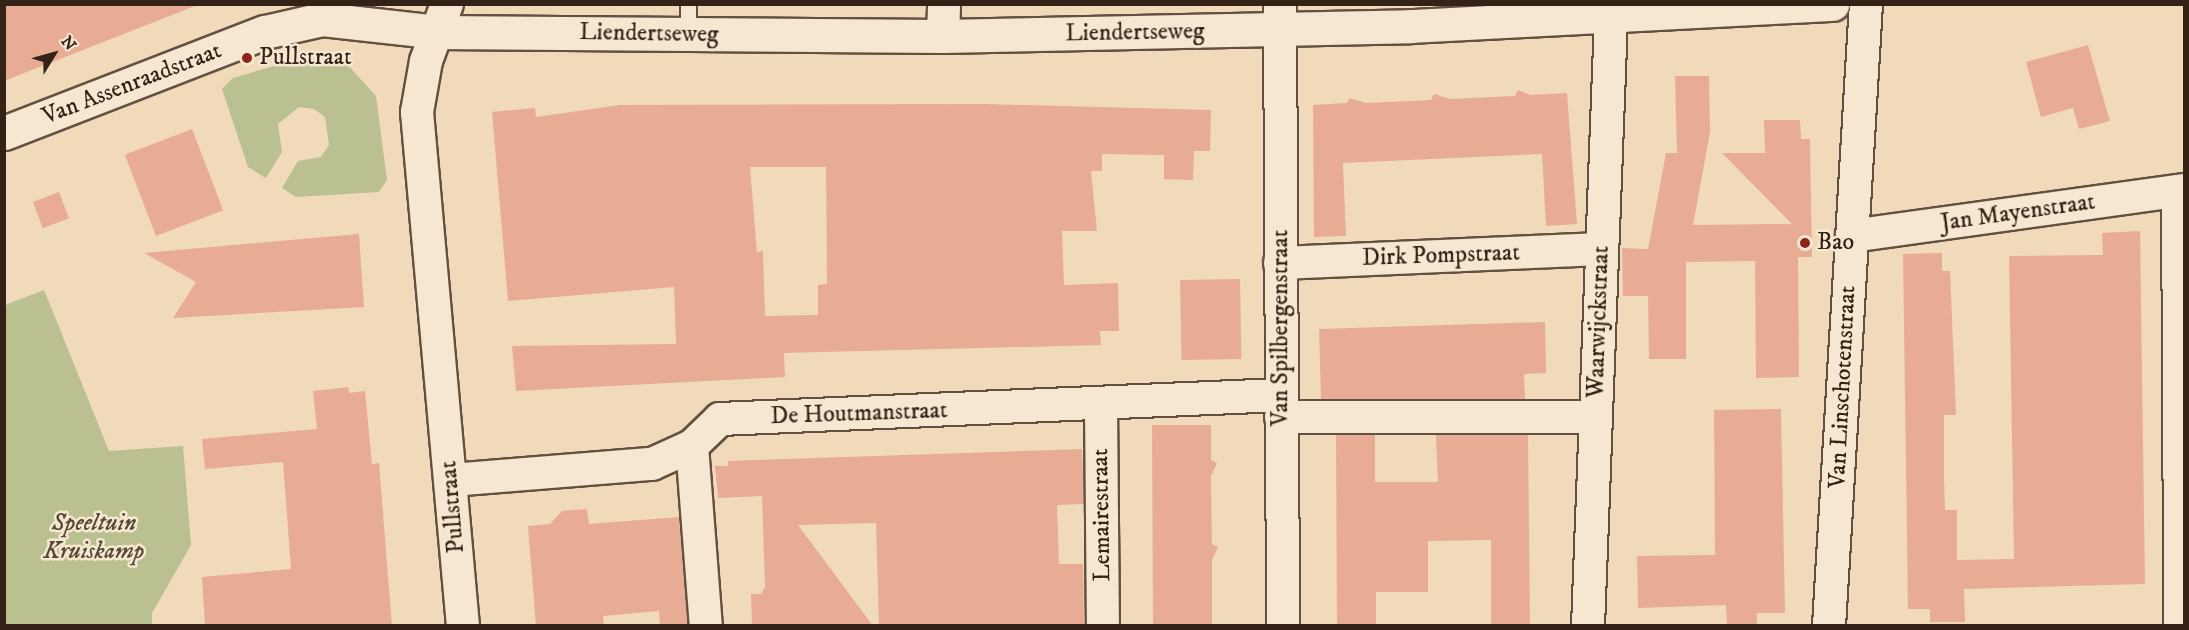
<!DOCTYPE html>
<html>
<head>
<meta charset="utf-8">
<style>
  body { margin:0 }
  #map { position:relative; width:2189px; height:630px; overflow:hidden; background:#f0daba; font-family:"IM FELL DW Pica",serif }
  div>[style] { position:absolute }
  .green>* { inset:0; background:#bac090 }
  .building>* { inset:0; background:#e8ac95; transform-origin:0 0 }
  .roads { filter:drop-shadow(2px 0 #635040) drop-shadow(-2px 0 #635040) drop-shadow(0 2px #635040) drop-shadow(0 -2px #635040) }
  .lane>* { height:15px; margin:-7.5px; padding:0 7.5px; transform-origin:7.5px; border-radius:7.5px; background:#f5e7d2 }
  .street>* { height:32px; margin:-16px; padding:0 16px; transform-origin:16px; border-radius:16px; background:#f5e7d2 }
  .secondary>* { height:33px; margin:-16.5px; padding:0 16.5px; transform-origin:16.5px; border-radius:16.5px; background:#f5e7d2 }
  .dots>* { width:16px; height:16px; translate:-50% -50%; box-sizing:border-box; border:3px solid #f5e7d2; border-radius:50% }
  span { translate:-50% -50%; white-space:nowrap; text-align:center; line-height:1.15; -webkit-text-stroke:5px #f5e7d2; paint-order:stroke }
  .street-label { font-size:24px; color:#342217 }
  .poi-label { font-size:24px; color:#342217 }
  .left { translate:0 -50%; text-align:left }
  .park-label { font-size:24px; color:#564a35; font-style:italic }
  .frame { position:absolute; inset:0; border:6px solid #342217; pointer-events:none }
  .north { position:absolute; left:24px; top:24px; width:60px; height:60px; -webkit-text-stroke:4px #f5e7d2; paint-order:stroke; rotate:53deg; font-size:16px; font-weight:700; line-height:24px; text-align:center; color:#342217 }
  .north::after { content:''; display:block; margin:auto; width:21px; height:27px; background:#342217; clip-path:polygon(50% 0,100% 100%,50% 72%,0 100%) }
</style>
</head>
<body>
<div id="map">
  <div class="green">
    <i style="clip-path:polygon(301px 58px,345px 62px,376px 96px,387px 180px,379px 192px,296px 197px,282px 188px,298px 161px,321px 157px,329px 145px,325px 117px,314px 109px,299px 107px,278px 124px,282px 152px,266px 178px,248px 167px,222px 89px,233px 78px)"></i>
    <i style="clip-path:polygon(44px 290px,109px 451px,183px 446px,191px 545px,152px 613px,152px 625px,5px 625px,5px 305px)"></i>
  </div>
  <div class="building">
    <i style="clip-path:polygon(4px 4px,195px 4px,195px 6px,4px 81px)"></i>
    <i style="clip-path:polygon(2088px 45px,2110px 121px,2079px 129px,2073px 108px,2041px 117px,2026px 62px)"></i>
    <i style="clip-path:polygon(1675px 76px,1709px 76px,1710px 132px,1693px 225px,1792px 224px,1722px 153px,1765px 153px,1764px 120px,1800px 120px,1801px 139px,1810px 139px,1812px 257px,1798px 257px,1799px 377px,1756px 378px,1755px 261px,1686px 262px,1686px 359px,1649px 359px,1648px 296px,1623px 296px,1622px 248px,1648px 249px,1666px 153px,1677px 153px)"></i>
    <i style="clip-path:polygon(1518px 90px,1531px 95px,1567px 93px,1577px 224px,1546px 226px,1542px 154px,1343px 163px,1346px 236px,1314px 237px,1313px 105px,1347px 103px,1350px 98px,1366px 103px,1431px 100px,1434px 94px,1450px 99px,1515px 96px)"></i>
    <i style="clip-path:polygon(evenodd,984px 104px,1211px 110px,1210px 151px,1194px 151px,1193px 180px,1164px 179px,1164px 155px,1102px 154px,1102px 171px,1091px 171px,1097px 231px,1062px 231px,1064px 285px,1118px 283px,1119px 331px,1100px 331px,1101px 345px,784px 353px,785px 377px,516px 391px,512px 346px,676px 344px,674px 287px,508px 301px,492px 112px,535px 108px,536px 117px,620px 105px,984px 104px,750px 167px,826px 167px,827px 284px,818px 285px,818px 315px,765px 316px,763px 251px,757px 252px,750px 167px)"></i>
    <i style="left:192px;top:129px;width:87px;height:72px;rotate:69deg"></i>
    <i style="left:59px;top:192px;width:28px;height:28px;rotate:69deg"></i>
    <i style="clip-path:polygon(2140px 231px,2145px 584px,1964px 589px,1965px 622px,1930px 622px,1930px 609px,1908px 609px,1903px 254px,1942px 253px,1942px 271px,1950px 271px,1956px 415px,1944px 415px,1944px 479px,1945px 510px,1957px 510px,1957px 560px,2014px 559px,2009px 256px,2103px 255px,2102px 233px)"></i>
    <i style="clip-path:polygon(359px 234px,364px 307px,173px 318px,196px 282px,144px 253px)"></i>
    <i style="left:1240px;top:279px;width:80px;height:60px;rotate:89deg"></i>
    <i style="clip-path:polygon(1545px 322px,1546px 373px,1524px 374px,1525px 399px,1321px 399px,1319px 329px)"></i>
    <i style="clip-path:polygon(348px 387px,349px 393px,365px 391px,372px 464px,379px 463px,392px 626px,205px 626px,202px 577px,291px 569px,283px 462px,205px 469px,202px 439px,317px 429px,313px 391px)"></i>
    <i style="clip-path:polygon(1781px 409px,1785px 613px,1757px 613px,1757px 624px,1727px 624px,1726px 605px,1638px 608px,1637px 556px,1715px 555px,1714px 410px)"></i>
    <i style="clip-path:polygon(1152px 425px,1211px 425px,1211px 460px,1217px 463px,1211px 476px,1212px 544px,1218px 547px,1212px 560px,1212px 626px,1153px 626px)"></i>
    <i style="clip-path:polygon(1336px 435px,1375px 435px,1375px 482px,1438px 482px,1436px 435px,1528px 435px,1530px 626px,1491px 626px,1491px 540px,1428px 541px,1428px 592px,1376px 592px,1376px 626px,1337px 626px)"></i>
    <i style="clip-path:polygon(1082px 449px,1084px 504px,1057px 505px,1059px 564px,1083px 564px,1084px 626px,879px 626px,876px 523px,798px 525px,873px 626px,752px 626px,751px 594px,761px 594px,765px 587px,762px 496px,718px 498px,715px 466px,728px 466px,728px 461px)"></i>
    <i style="clip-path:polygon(587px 509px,589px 524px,679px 517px,688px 626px,660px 626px,659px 611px,603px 616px,604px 626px,536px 626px,528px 526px,550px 524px,562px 511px)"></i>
  </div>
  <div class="roads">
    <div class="lane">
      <i style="left:688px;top:4px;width:30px;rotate:90deg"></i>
    </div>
    <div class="street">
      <i style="left:447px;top:4px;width:61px;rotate:110.2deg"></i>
      <i style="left:426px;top:61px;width:52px;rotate:100deg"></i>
      <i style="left:417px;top:112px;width:516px;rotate:84.89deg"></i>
      <i style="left:1280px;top:4px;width:622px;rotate:89.72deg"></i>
      <i style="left:943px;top:36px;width:32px;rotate:-88deg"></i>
      <i style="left:2178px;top:191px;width:435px;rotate:89.7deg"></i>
      <i style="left:1852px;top:236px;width:335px;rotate:-7.9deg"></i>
      <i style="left:1280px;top:263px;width:322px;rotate:-2.5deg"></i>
      <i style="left:1101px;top:405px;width:221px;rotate:89.5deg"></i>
      <i style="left:1281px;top:417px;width:315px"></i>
      <i style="left:692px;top:446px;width:181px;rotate:85.6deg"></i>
      <i style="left:451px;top:480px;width:202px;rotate:-4.6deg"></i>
      <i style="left:652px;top:464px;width:44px;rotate:-24.2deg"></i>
      <i style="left:692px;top:446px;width:39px;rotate:-44deg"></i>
      <i style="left:720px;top:419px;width:562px;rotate:-2.45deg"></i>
      <i style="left:1588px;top:626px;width:608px;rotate:-87.83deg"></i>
      <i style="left:1829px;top:626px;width:623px;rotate:-86.6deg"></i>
    </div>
    <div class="secondary">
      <i style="left:4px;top:133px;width:280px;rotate:-21.2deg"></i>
      <i style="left:265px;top:32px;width:58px;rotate:-12.8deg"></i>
      <i style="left:322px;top:19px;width:116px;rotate:6.4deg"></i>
      <i style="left:437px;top:32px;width:506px;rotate:0.45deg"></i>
      <i style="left:943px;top:36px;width:468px;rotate:-1.2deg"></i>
      <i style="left:1411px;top:26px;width:422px;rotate:-3deg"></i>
    </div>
  </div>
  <div class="dots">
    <i style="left:247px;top:58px;background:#8f2418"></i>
    <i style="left:1805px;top:243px;background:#8f2418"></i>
  </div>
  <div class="street-label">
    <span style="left:1135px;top:33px;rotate:-1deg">Liendertseweg</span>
    <span style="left:649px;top:34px;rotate:1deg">Liendertseweg</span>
    <span style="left:132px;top:84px;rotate:-21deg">Van Assenraadstraat</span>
    <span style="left:2018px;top:213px;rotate:-8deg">Jan Mayenstraat</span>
    <span style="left:1441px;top:256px;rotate:-2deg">Dirk Pompstraat</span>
    <span style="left:1599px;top:322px;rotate:-88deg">Waarwijckstraat</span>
    <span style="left:1281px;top:328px;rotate:-90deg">Van Spilbergenstraat</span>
    <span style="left:1843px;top:387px;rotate:-87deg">Van Linschotenstraat</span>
    <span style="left:859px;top:414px;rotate:-2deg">De Houtmanstraat</span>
    <span style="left:453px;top:507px;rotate:-95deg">Pullstraat</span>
    <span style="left:1102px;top:515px;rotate:-91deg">Lemairestraat</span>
  </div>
  <div class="poi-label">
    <span class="left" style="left:259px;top:58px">Pullstraat</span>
    <span class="left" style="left:1817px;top:243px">Bao</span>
  </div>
  <div class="park-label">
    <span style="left:94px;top:538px">Speeltuin<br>Kruiskamp</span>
  </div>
  <div class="frame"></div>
  <div class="north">N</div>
</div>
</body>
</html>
